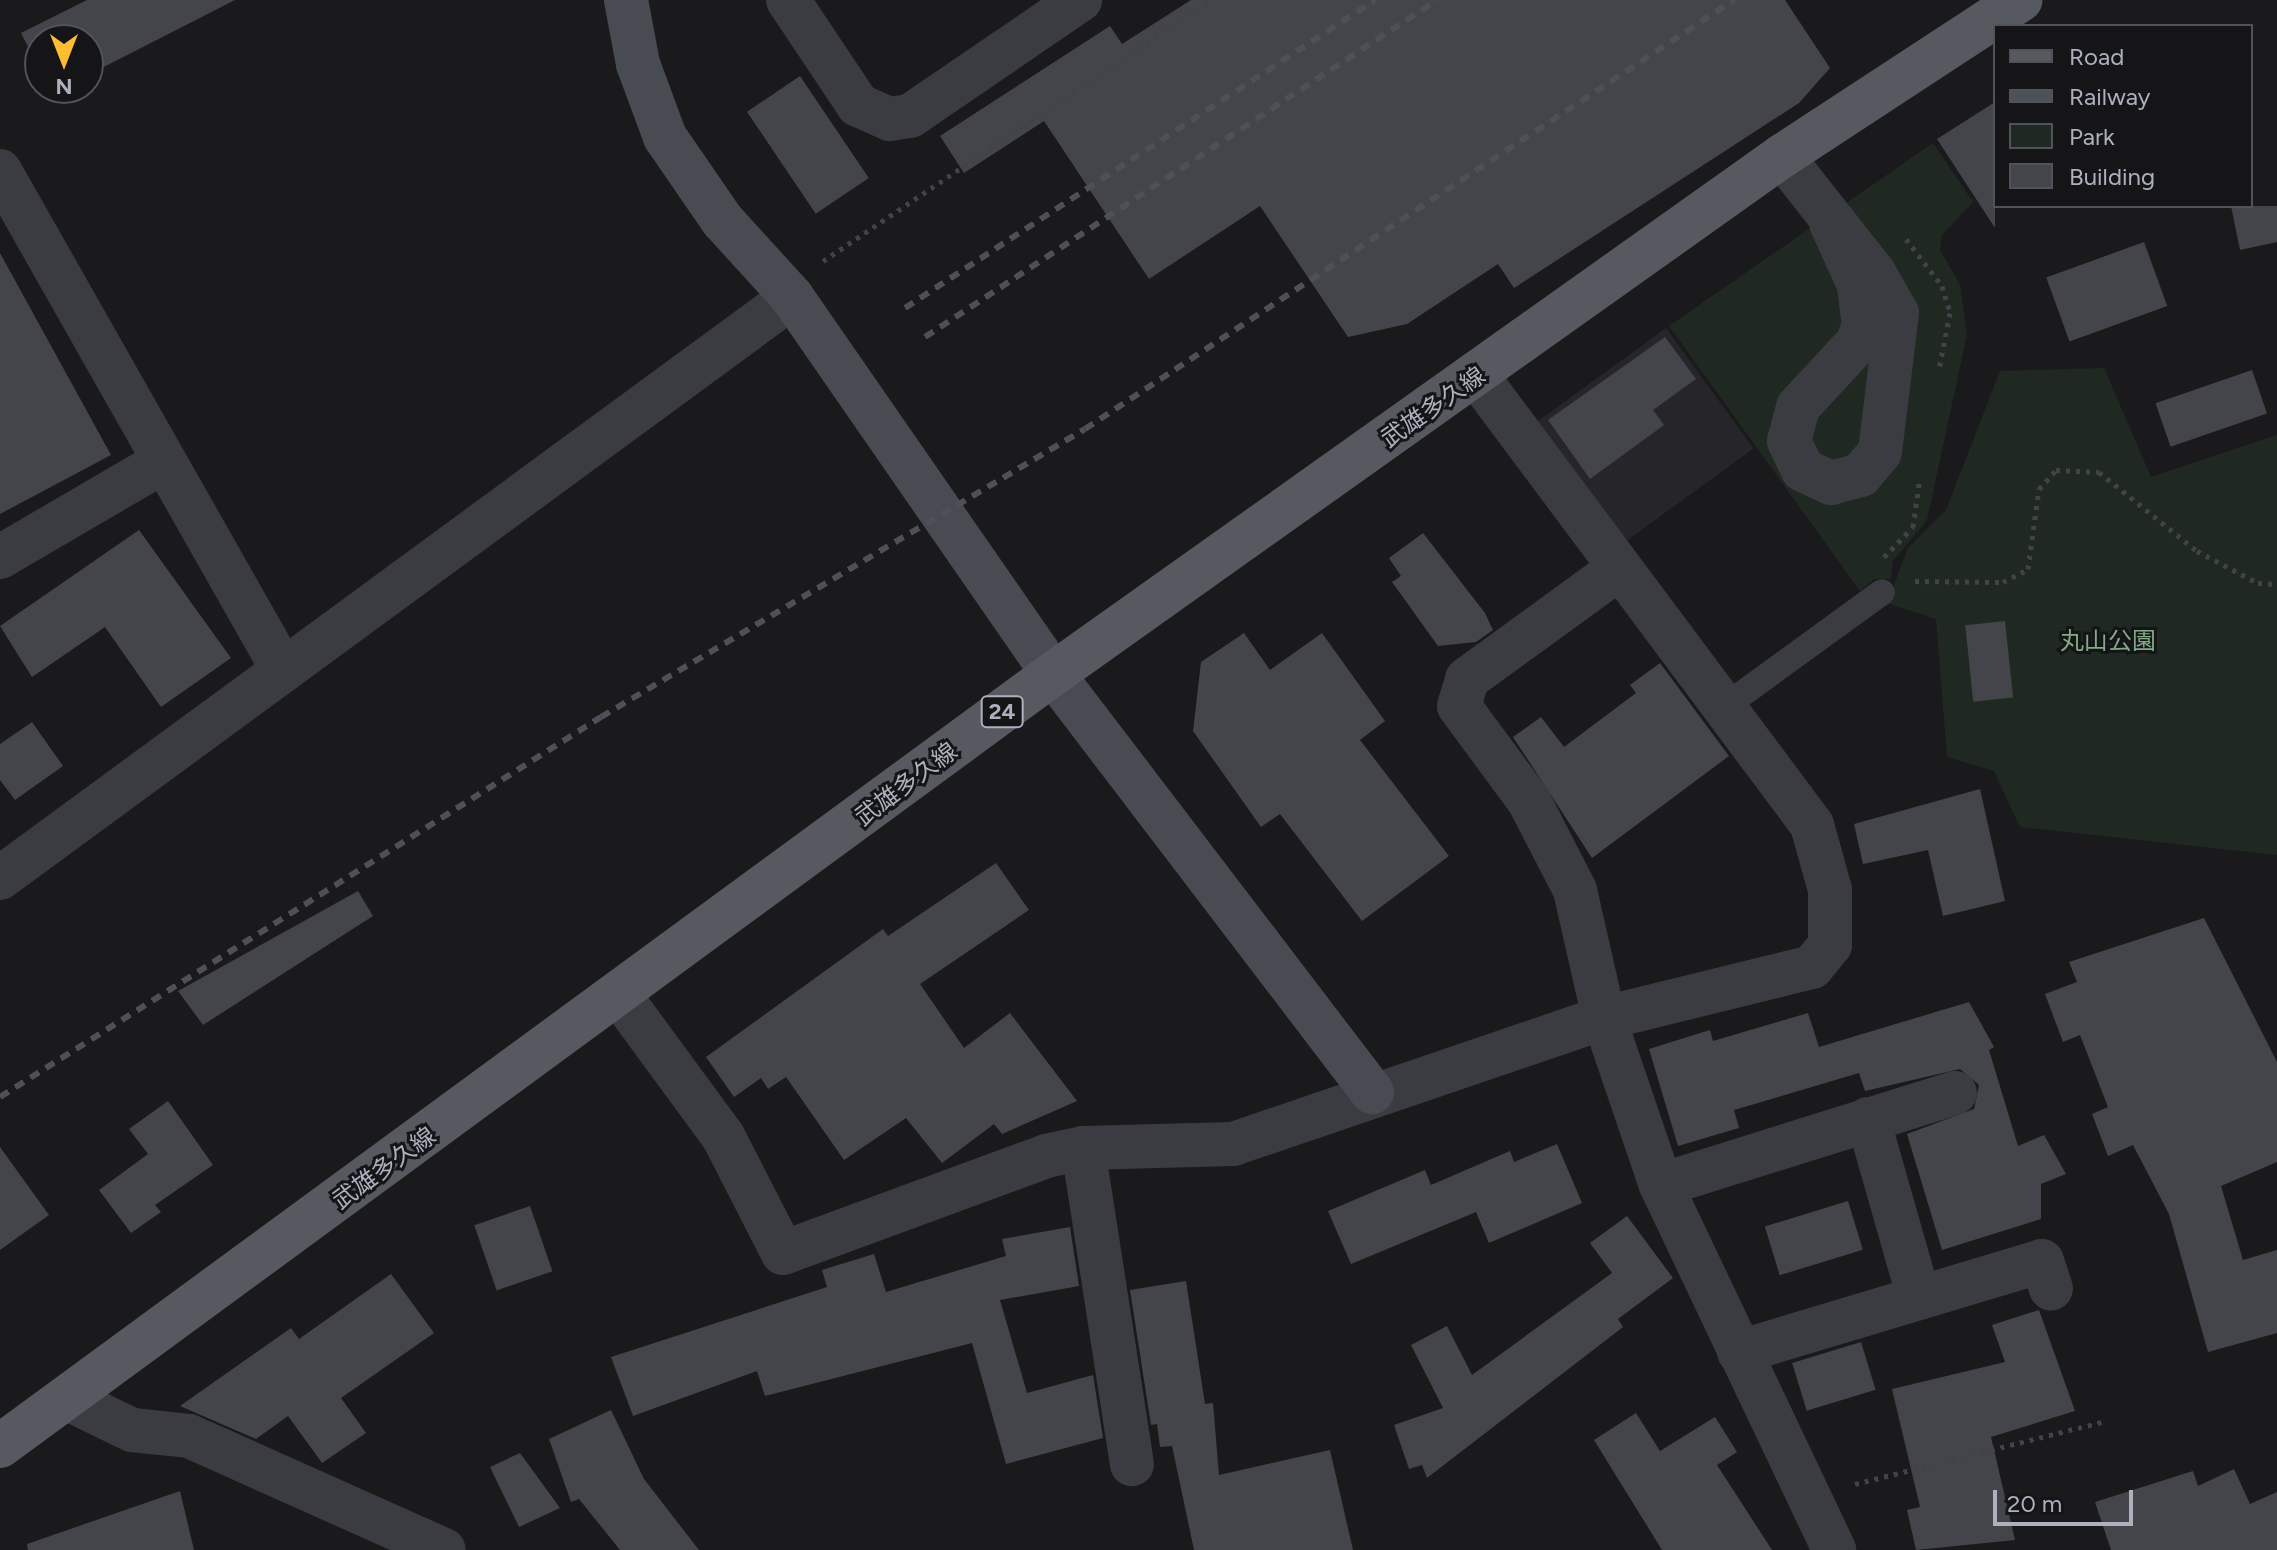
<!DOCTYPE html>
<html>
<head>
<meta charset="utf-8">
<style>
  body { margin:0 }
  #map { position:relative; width:2277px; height:1550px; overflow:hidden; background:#1a1a1d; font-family:Figtree,"Noto Sans JP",sans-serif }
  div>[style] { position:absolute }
  .built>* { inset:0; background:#26262a; transform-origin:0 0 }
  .green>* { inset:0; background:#202921 }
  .building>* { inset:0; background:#44454a; transform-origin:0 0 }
  .path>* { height:5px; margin-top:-2.5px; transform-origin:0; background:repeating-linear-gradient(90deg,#414349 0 4px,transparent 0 10px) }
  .lane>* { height:26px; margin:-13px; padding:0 13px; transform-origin:13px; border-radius:13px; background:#3b3c42 }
  .street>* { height:44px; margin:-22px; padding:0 22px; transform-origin:22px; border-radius:22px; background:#3b3c42 }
  .secondary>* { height:44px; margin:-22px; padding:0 22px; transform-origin:22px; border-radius:22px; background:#494b52 }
  .primary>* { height:44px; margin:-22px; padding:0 22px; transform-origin:22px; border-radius:22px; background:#575961 }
  .rail>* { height:6px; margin-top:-3px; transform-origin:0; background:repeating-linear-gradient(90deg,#4e5057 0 10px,transparent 0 18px) }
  span { translate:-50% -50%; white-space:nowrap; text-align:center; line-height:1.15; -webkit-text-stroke:6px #151518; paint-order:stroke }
  .shield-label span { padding:2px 6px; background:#151518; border:2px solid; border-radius:6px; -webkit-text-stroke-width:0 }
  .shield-label { font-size:22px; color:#acb1bd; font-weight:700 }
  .street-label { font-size:24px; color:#acb1bd }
  .park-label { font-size:24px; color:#82a986 }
  .legend { position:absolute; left:1993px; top:24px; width:260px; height:184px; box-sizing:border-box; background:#151518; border:2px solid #51535a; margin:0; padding:10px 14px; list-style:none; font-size:24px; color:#acb1bd }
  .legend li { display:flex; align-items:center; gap:16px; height:40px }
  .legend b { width:40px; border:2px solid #51535a }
  .north { position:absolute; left:24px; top:24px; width:80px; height:80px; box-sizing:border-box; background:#151518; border:2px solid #51535a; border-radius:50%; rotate:180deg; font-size:22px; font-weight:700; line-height:32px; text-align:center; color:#acb1bd }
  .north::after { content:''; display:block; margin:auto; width:28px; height:36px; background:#fdbd32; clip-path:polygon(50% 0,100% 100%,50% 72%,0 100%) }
  .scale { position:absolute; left:1993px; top:1490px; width:140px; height:36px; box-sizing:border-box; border:4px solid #acb1bd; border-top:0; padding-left:10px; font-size:24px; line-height:28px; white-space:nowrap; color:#acb1bd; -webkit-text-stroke:6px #151518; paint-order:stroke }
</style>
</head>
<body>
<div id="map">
  <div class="built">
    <i style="left:1666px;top:328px;width:149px;height:161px;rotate:54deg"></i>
  </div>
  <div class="green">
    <i style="clip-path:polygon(1933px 143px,1973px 202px,1942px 235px,1940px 250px,1960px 285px,1967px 334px,1927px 520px,1893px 561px,1891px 579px,1874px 579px,1860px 591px,1669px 326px)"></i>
    <i style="clip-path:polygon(2104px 368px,2151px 477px,2277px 435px,2277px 855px,2020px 827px,1994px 771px,1947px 757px,1936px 619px,1887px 603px,1908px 548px,1946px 510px,2000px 371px)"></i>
  </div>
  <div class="building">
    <i style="clip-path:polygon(87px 0,235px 0,88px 75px,88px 40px,40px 40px,40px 70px,21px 33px)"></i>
    <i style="clip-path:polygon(1191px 0,1785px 0,1830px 68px,1799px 103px,1514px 288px,1498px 264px,1407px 324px,1348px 337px,1260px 206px,1149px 279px,1044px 121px,964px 173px,940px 136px,1110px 26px,1122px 44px)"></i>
    <i style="left:800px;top:76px;width:123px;height:64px;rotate:56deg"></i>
    <i style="clip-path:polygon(1995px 102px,1995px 228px,1937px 139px)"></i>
    <i style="clip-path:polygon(2231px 206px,2277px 206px,2277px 242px,2240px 250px)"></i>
    <i style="left:2144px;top:242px;width:68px;height:104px;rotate:70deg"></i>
    <i style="clip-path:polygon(0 253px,111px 455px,0 514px)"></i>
    <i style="clip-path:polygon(1665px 337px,1696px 379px,1653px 410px,1664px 425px,1590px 479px,1548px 420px)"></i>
    <i style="left:2252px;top:370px;width:46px;height:102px;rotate:71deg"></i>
    <i style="clip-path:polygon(139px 530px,231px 658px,161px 707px,105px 627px,32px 677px,0 626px)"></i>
    <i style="clip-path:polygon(1423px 533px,1485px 613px,1493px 630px,1476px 642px,1438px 646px,1392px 582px,1401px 576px,1389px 558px)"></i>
    <i style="left:2005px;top:621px;width:77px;height:40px;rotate:84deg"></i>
    <i style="clip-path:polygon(1244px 633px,1270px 670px,1322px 633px,1385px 721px,1360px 740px,1449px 856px,1362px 921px,1280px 814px,1261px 827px,1193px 731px,1201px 662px)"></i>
    <i style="clip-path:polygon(1660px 663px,1729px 756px,1592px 858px,1513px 737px,1541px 717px,1564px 747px,1636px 693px,1630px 685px)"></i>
    <i style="clip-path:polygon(32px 722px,63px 766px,15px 800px,0 780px,0 744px)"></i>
    <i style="clip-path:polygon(1980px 789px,2005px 901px,1943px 916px,1928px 850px,1863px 864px,1854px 824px)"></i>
    <i style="clip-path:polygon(996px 863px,1029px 910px,920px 984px,964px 1048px,1010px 1013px,1077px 1101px,1002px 1134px,994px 1124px,942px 1163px,906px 1118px,844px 1160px,786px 1077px,768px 1089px,761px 1078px,734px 1097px,706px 1057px,883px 929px,888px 936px)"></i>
    <i style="clip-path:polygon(358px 891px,373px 916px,203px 1025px,178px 991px)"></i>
    <i style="clip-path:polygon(2204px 918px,2277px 1062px,2277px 1162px,2221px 1186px,2243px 1260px,2277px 1250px,2277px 1333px,2208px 1352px,2169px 1214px,2133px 1145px,2108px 1156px,2092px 1114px,2108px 1107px,2080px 1035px,2063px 1042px,2045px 994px,2077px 982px,2069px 962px)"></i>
    <i style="clip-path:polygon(1969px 1002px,1994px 1047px,1989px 1050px,2018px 1146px,2044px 1135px,2066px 1174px,2041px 1184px,2041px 1219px,1942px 1250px,1907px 1134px,1974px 1109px,1979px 1085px,1960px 1069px,1865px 1091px,1859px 1073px,1734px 1110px,1739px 1128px,1678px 1146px,1649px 1049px,1710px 1030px,1713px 1041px,1808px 1013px,1819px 1047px)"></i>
    <i style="clip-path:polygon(168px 1101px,213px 1165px,155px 1205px,161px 1212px,131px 1233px,99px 1190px,148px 1154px,129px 1129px)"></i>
    <i style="clip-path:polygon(1557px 1144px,1582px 1203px,1489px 1243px,1476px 1212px,1351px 1264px,1328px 1211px,1425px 1170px,1431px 1185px,1510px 1151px,1514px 1162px)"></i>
    <i style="clip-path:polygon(0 1147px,49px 1215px,0 1250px)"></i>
    <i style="left:1848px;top:1201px;width:51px;height:87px;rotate:73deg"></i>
    <i style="left:530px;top:1206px;width:69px;height:59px;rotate:71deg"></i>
    <i style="clip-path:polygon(1627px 1216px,1673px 1278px,1618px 1319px,1623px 1327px,1427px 1478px,1422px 1465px,1409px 1469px,1394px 1425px,1443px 1408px,1411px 1345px,1447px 1326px,1472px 1375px,1612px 1273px,1590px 1243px)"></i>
    <i style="clip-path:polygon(1070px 1227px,1079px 1286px,1000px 1300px,1027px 1393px,1093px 1375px,1103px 1438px,1006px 1464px,972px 1343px,765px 1396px,757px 1371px,633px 1416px,611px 1357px,827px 1287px,822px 1270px,874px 1254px,886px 1292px,1006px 1256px,1002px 1239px)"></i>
    <i style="clip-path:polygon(391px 1274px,434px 1333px,341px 1398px,366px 1433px,322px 1463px,288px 1416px,256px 1439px,180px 1406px,291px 1328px,299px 1339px)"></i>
    <i style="clip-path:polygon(1186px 1281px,1205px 1404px,1213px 1403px,1219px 1475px,1330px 1450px,1353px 1550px,1194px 1550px,1172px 1446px,1160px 1447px,1157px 1424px,1151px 1425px,1130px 1290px)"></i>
    <i style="clip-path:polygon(2039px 1310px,2075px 1411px,1991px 1437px,2015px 1540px,1916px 1550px,1907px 1510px,1920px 1507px,1892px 1389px,2005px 1362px,1992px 1325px)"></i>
    <i style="left:1861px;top:1342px;width:50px;height:72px;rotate:73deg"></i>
    <i style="clip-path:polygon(611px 1410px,644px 1479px,699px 1550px,620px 1550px,579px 1499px,571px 1502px,549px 1439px)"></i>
    <i style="clip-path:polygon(1636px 1413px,1660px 1451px,1715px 1417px,1737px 1452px,1717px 1465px,1772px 1550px,1662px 1550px,1594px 1440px)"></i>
    <i style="clip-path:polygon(520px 1453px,560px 1508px,519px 1527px,490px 1467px)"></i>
    <i style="clip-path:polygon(2234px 1469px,2250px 1504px,2277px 1492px,2277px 1550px,2111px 1550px,2095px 1502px,2193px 1471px,2198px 1486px)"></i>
    <i style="clip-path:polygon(180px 1491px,194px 1550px,28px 1550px,27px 1544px)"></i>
  </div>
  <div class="path">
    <i style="left:1906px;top:239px;width:59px;rotate:52.5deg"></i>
    <i style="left:1942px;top:286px;width:28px;rotate:73deg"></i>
    <i style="left:1950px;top:313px;width:57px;rotate:101.1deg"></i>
    <i style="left:823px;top:261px;width:467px;rotate:-34deg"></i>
    <i style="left:1884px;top:557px;width:42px;rotate:-46deg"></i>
    <i style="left:1913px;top:527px;width:50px;rotate:-82deg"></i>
    <i style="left:1915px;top:581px;width:88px;rotate:0.7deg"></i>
    <i style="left:2003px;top:582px;width:28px;rotate:-27deg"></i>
    <i style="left:2028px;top:569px;width:81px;rotate:-82.2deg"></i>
    <i style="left:2039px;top:489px;width:25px;rotate:-48deg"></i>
    <i style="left:2056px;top:470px;width:43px;rotate:2.7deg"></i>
    <i style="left:2099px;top:472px;width:126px;rotate:38.9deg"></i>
    <i style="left:2197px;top:551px;width:69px;rotate:27.7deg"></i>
    <i style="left:2258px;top:583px;width:19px;rotate:3deg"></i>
    <i style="left:1855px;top:1484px;width:255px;rotate:-14.1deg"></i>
  </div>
  <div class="lane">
    <i style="left:1724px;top:707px;width:195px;rotate:-36deg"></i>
  </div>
  <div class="street">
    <i style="left:788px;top:0;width:126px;rotate:56.3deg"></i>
    <i style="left:858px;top:105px;width:35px;rotate:24deg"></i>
    <i style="left:890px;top:119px;width:20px;rotate:-9deg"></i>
    <i style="left:910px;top:116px;width:206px;rotate:-34.3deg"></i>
    <i style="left:1782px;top:156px;width:149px;rotate:51.8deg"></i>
    <i style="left:1874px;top:273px;width:46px;rotate:60.1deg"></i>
    <i style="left:1897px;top:313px;width:140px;rotate:97deg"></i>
    <i style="left:1880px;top:452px;width:30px;rotate:130deg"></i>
    <i style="left:1861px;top:475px;width:31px;rotate:165deg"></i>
    <i style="left:1831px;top:483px;width:31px;rotate:-155deg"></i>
    <i style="left:1803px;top:470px;width:32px;rotate:-116deg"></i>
    <i style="left:1789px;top:441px;width:35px;rotate:-75deg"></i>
    <i style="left:1798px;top:407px;width:87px;rotate:-47.3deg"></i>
    <i style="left:1857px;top:343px;width:18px;rotate:-68deg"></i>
    <i style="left:1864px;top:326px;width:41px;rotate:-97deg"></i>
    <i style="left:1859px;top:285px;width:68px;rotate:-114.3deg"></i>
    <i style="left:0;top:171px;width:574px;rotate:60.44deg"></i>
    <i style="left:1477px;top:376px;width:560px;rotate:53.27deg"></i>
    <i style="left:1812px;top:825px;width:67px;rotate:74.5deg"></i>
    <i style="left:1830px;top:890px;width:55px;rotate:90deg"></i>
    <i style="left:1830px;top:945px;width:28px;rotate:129deg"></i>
    <i style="left:1812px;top:967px;width:214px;rotate:166.2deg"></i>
    <i style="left:1604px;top:1018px;width:131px;rotate:-102.8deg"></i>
    <i style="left:1575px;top:890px;width:100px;rotate:-117.3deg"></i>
    <i style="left:1529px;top:801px;width:118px;rotate:-126.4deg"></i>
    <i style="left:1459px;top:706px;width:28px;rotate:-73deg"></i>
    <i style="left:1467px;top:679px;width:189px;rotate:-36deg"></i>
    <i style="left:0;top:557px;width:186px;rotate:-30.3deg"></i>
    <i style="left:0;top:878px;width:982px;rotate:-36.26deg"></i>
    <i style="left:620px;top:996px;width:174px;rotate:53.7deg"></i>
    <i style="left:723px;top:1136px;width:131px;rotate:62.9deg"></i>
    <i style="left:783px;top:1253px;width:280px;rotate:-20.2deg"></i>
    <i style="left:1046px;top:1156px;width:38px;rotate:-12deg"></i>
    <i style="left:1083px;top:1148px;width:150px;rotate:-1.5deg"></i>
    <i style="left:1233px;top:1144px;width:392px;rotate:-18.8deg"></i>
    <i style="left:1604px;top:1018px;width:176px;rotate:71.2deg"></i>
    <i style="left:1661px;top:1185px;width:404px;rotate:64.6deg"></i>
    <i style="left:1868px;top:1119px;width:186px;rotate:74.1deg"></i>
    <i style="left:1083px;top:1148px;width:320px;rotate:81.2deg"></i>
    <i style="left:1661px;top:1185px;width:308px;rotate:-17.4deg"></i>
    <i style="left:1739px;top:1352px;width:316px;rotate:-16.7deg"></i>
    <i style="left:2042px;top:1261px;width:29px;rotate:72deg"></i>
    <i style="left:66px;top:1398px;width:73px;rotate:25.9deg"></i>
    <i style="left:132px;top:1430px;width:57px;rotate:6deg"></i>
    <i style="left:189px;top:1436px;width:279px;rotate:24.1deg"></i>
  </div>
  <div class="secondary">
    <i style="left:626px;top:0;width:65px;rotate:79.4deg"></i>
    <i style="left:638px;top:64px;width:78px;rotate:69.7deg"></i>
    <i style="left:665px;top:137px;width:101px;rotate:55.5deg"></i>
    <i style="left:722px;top:220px;width:104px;rotate:47.7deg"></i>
    <i style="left:792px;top:297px;width:459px;rotate:55.3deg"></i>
    <i style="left:1053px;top:674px;width:526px;rotate:52.65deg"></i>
  </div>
  <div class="primary">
    <i style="left:0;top:1446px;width:1306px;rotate:-36.25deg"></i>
    <i style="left:1053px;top:674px;width:894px;rotate:-35.4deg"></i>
    <i style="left:1782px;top:156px;width:285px;rotate:-33.2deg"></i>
  </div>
  <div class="rail">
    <i style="left:905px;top:308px;width:562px;rotate:-33.24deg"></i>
    <i style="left:925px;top:337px;width:613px;rotate:-33.35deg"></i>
    <i style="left:0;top:1097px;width:711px;rotate:-32.3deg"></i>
    <i style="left:601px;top:717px;width:563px;rotate:-30.75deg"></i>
    <i style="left:1085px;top:429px;width:778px;rotate:-33.47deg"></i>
  </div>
  <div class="shield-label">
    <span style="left:1002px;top:712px">24</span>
  </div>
  <div class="street-label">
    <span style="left:1433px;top:407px;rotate:-35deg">武雄多久線</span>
    <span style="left:906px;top:784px;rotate:-37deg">武雄多久線</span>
    <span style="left:384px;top:1168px;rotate:-36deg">武雄多久線</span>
  </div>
  <div class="park-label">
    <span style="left:2108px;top:641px">丸山公園</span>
  </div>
  <ul class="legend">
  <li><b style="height:10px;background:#575961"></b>Road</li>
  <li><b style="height:10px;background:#4e5057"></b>Railway</li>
  <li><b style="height:22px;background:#202921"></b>Park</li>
  <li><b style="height:22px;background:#44454a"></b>Building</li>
  </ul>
  <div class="north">N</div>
  <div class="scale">20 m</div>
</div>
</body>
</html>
